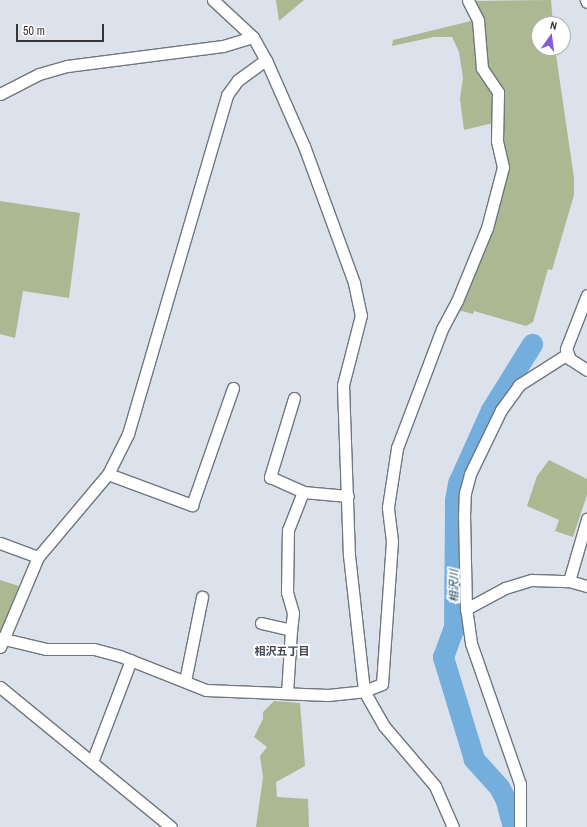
<!DOCTYPE html>
<html>
<head>
<meta charset="utf-8">
<style>
  body { margin:0 }
  #map { position:relative; width:587px; height:827px; overflow:hidden; background:#dbe2ec; font-family:"Archivo Narrow","Noto Sans JP",sans-serif }
  div>[style] { position:absolute }
  .green>* { inset:0; background:#abb891 }
  .river>* { height:21px; margin:-10.5px; padding:0 10.5px; transform-origin:10.5px; border-radius:10.5px; background:#74aedc }
  .roads { filter:drop-shadow(1px 0 #70767f) drop-shadow(-1px 0 #70767f) drop-shadow(0 1px #70767f) drop-shadow(0 -1px #70767f) }
  .minor>* { height:11px; margin:-5.5px; padding:0 5.5px; transform-origin:5.5px; border-radius:5.5px; background:#fff }
  span { translate:-50% -50%; white-space:nowrap; text-align:center; line-height:1.15; -webkit-text-stroke:4px #fff; paint-order:stroke }
  .water-label { font-size:11px; color:#00304e; font-style:italic }
  .neighbourhood-label { font-size:11px; color:#41464e; font-weight:700 }
  .north { position:absolute; left:531px; top:16px; width:40px; height:40px; box-sizing:border-box; background:#fff; border:1px solid #aeafb0; border-radius:50%; rotate:14deg; font-size:11px; font-weight:700; line-height:16px; text-align:center; color:#34363a }
  .north::after { content:''; display:block; margin:auto; width:14px; height:18px; background:#825bd5; clip-path:polygon(50% 0,100% 100%,50% 72%,0 100%) }
  .scale { position:absolute; left:16px; top:24px; width:88px; height:18px; box-sizing:border-box; border:2px solid #34363a; border-top:0; padding-left:5px; font-size:12px; line-height:14px; white-space:nowrap; color:#34363a; -webkit-text-stroke:3px #fff; paint-order:stroke }
</style>
</head>
<body>
<div id="map">
  <div class="green">
    <i style="clip-path:polygon(276px 0,304px 0,279px 21px)"></i>
    <i style="clip-path:polygon(551px 0,553px 24px,539px 24px,539px 48px,555px 48px,574px 178px,574px 195px,552px 270px,548px 269px,533px 322px,526px 326px,474px 311px,473px 314px,458px 310px,492px 231px,509px 168px,502px 141px,503px 91px,488px 66px,484px 21px,474px 1px)"></i>
    <i style="clip-path:polygon(475px 20px,478px 70px,492px 94px,493px 123px,464px 130px,460px 99px,463px 78px,459px 52px,452px 37px,434px 37px,392px 46px,393px 40px)"></i>
    <i style="clip-path:polygon(0 201px,80px 213px,69px 298px,23px 291px,15px 338px,0 334px)"></i>
    <i style="clip-path:polygon(549px 460px,587px 479px,587px 495px,573px 537px,555px 531px,559px 520px,527px 506px,537px 476px)"></i>
    <i style="clip-path:polygon(0 580px,19px 586px,0 633px)"></i>
    <i style="clip-path:polygon(274px 701px,300px 703px,305px 766px,276px 782px,277px 797px,308px 799px,309px 827px,256px 827px,263px 777px,260px 756px,267px 747px,254px 737px,263px 719px,263px 712px)"></i>
  </div>
  <div class="river">
    <i style="left:513px;top:827px;width:28px;rotate:-105deg"></i>
    <i style="left:506px;top:800px;width:15px;rotate:-118deg"></i>
    <i style="left:499px;top:787px;width:38px;rotate:-132deg"></i>
    <i style="left:474px;top:759px;width:107px;rotate:-106.9deg"></i>
    <i style="left:443px;top:657px;width:33px;rotate:-70deg"></i>
    <i style="left:454px;top:626px;width:126px;rotate:-89.5deg"></i>
    <i style="left:455px;top:500px;width:17px;rotate:-80deg"></i>
    <i style="left:458px;top:483px;width:80px;rotate:-65.7deg"></i>
    <i style="left:491px;top:410px;width:78px;rotate:-58.2deg"></i>
  </div>
  <div class="roads">
    <div class="minor">
      <i style="left:213px;top:0;width:54px;rotate:42.8deg"></i>
      <i style="left:253px;top:37px;width:26px;rotate:61deg"></i>
      <i style="left:266px;top:60px;width:94px;rotate:66.2deg"></i>
      <i style="left:304px;top:146px;width:146px;rotate:69.9deg"></i>
      <i style="left:354px;top:283px;width:33px;rotate:78deg"></i>
      <i style="left:361px;top:315px;width:72px;rotate:104.4deg"></i>
      <i style="left:343px;top:385px;width:170px;rotate:88deg"></i>
      <i style="left:349px;top:555px;width:137px;rotate:83.7deg"></i>
      <i style="left:364px;top:691px;width:40px;rotate:60.3deg"></i>
      <i style="left:384px;top:726px;width:79px;rotate:49.6deg"></i>
      <i style="left:435px;top:786px;width:45px;rotate:66.3deg"></i>
      <i style="left:586px;top:0;width:2px;rotate:63deg"></i>
      <i style="left:0;top:94px;width:44px;rotate:-27.1deg"></i>
      <i style="left:39px;top:74px;width:29px;rotate:-16deg"></i>
      <i style="left:67px;top:66px;width:157px;rotate:-7.3deg"></i>
      <i style="left:223px;top:46px;width:31px;rotate:-17deg"></i>
      <i style="left:587px;top:295px;width:58px;rotate:111.3deg"></i>
      <i style="left:566px;top:349px;width:11px;rotate:68deg"></i>
      <i style="left:570px;top:359px;width:20px;rotate:33deg"></i>
      <i style="left:294px;top:398px;width:83px;rotate:106.9deg"></i>
      <i style="left:270px;top:477px;width:36px;rotate:24deg"></i>
      <i style="left:303px;top:492px;width:45px;rotate:5.1deg"></i>
      <i style="left:108px;top:474px;width:90px;rotate:20.3deg"></i>
      <i style="left:192px;top:505px;width:124px;rotate:-70.7deg"></i>
      <i style="left:0;top:543px;width:40px;rotate:20.2deg"></i>
      <i style="left:569px;top:581px;width:65px;rotate:-73.8deg"></i>
      <i style="left:466px;top:609px;width:92px;rotate:-91.2deg"></i>
      <i style="left:464px;top:517px;width:24px;rotate:-88deg"></i>
      <i style="left:465px;top:493px;width:20px;rotate:-75deg"></i>
      <i style="left:470px;top:474px;width:71px;rotate:-64.2deg"></i>
      <i style="left:501px;top:410px;width:31px;rotate:-54deg"></i>
      <i style="left:519px;top:385px;width:56px;rotate:-32.6deg"></i>
      <i style="left:261px;top:623px;width:31px;rotate:13deg"></i>
      <i style="left:291px;top:630px;width:63px;rotate:93.6deg"></i>
      <i style="left:291px;top:630px;width:17px;rotate:-83deg"></i>
      <i style="left:293px;top:613px;width:22px;rotate:-106deg"></i>
      <i style="left:287px;top:592px;width:62px;rotate:-89.1deg"></i>
      <i style="left:288px;top:530px;width:41px;rotate:-68.5deg"></i>
      <i style="left:0;top:638px;width:47px;rotate:13.4deg"></i>
      <i style="left:46px;top:649px;width:48px"></i>
      <i style="left:94px;top:649px;width:27px;rotate:15deg"></i>
      <i style="left:120px;top:656px;width:92px;rotate:21.6deg"></i>
      <i style="left:206px;top:690px;width:122px;rotate:2.3deg"></i>
      <i style="left:328px;top:695px;width:36px;rotate:-6deg"></i>
      <i style="left:364px;top:691px;width:19px;rotate:-21deg"></i>
      <i style="left:382px;top:684px;width:143px;rotate:-86deg"></i>
      <i style="left:392px;top:541px;width:34px;rotate:-97deg"></i>
      <i style="left:388px;top:507px;width:60px;rotate:-81.3deg"></i>
      <i style="left:397px;top:448px;width:127px;rotate:-69.3deg"></i>
      <i style="left:442px;top:329px;width:32px;rotate:-62deg"></i>
      <i style="left:457px;top:301px;width:79px;rotate:-67.7deg"></i>
      <i style="left:487px;top:228px;width:63px;rotate:-75.3deg"></i>
      <i style="left:503px;top:167px;width:27px;rotate:-103deg"></i>
      <i style="left:497px;top:141px;width:49px;rotate:-88.8deg"></i>
      <i style="left:498px;top:92px;width:29px;rotate:-124deg"></i>
      <i style="left:482px;top:68px;width:48px;rotate:-94.8deg"></i>
      <i style="left:478px;top:20px;width:22px;rotate:-117deg"></i>
      <i style="left:0;top:647px;width:98px;rotate:-67.1deg"></i>
      <i style="left:38px;top:557px;width:109px;rotate:-49.9deg"></i>
      <i style="left:108px;top:474px;width:45px;rotate:-63.4deg"></i>
      <i style="left:128px;top:434px;width:353px;rotate:-73.7deg"></i>
      <i style="left:227px;top:95px;width:19px;rotate:-54deg"></i>
      <i style="left:238px;top:80px;width:34px;rotate:-36deg"></i>
      <i style="left:185px;top:681px;width:86px;rotate:-78.6deg"></i>
      <i style="left:0;top:687px;width:221px;rotate:39.3deg"></i>
      <i style="left:92px;top:762px;width:109px;rotate:-69.1deg"></i>
      <i style="left:520px;top:827px;width:43px;rotate:-90deg"></i>
      <i style="left:520px;top:784px;width:149px;rotate:-109.2deg"></i>
      <i style="left:471px;top:643px;width:34px;rotate:-98deg"></i>
      <i style="left:466px;top:609px;width:44px;rotate:-28.3deg"></i>
      <i style="left:505px;top:588px;width:28px;rotate:-17deg"></i>
      <i style="left:532px;top:580px;width:37px;rotate:2deg"></i>
      <i style="left:569px;top:581px;width:19px;rotate:16deg"></i>
    </div>
  </div>
  <div class="water-label">
    <span style="left:454px;top:586px;rotate:-90deg">相沢川</span>
  </div>
  <div class="neighbourhood-label">
    <span style="left:282px;top:651px">相沢五丁目</span>
  </div>
  <div class="north">N</div>
  <div class="scale">50 m</div>
</div>
</body>
</html>
